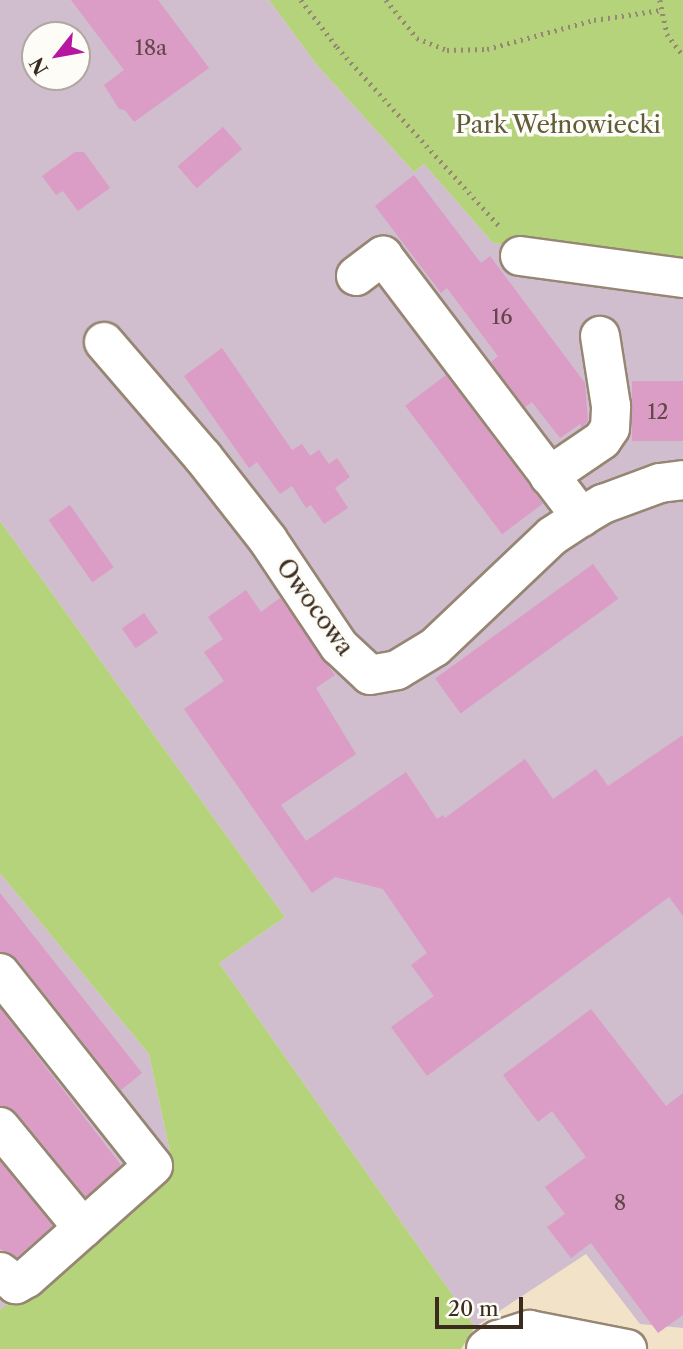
<!DOCTYPE html>
<html>
<head>
<meta charset="utf-8">
<style>
  body { margin:0 }
  #map { position:relative; width:683px; height:1349px; overflow:hidden; background:#f2e3c8; font-family:"Libre Caslon Text",serif }
  div>[style] { position:absolute }
  .industrial>* { inset:0; background:#d0bdce }
  .green>* { inset:0; background:#b4d37b }
  .building>* { inset:0; background:#db9cc6; transform-origin:0 0 }
  .path>* { height:4.5px; margin-top:-2.25px; transform-origin:0; background:repeating-linear-gradient(90deg,#968673 0 2px,transparent 0 7px) }
  .roads { filter:drop-shadow(2px 0 #968673) drop-shadow(-2px 0 #968673) drop-shadow(0 2px #968673) drop-shadow(0 -2px #968673) }
  .minor>* { height:38px; margin:-19px; padding:0 19px; transform-origin:19px; border-radius:19px; background:#fff }
  span { translate:-50% -50%; white-space:nowrap; text-align:center; line-height:1.15; -webkit-text-stroke:7px #fdfcf7; paint-order:stroke }
  .number-label { font-size:21px; color:#634648 }
  .number-label span { -webkit-text-stroke-width:0 }
  .park-label { font-size:24px; color:#5f5d3a }
  .street-label { font-size:24px; color:#3b2a1e }
  .north { position:absolute; left:21px; top:21px; width:70px; height:70px; box-sizing:border-box; background:#fdfcf7; border:2px solid #afa8a0; border-radius:50%; rotate:239deg; font-size:19px; font-weight:700; line-height:28px; text-align:center; color:#3b2a1e }
  .north::after { content:''; display:block; margin:auto; width:24px; height:32px; background:#b5179e; clip-path:polygon(50% 0,100% 100%,50% 72%,0 100%) }
  .scale { position:absolute; left:435px; top:1297px; width:88px; height:32px; box-sizing:border-box; border:4px solid #3b2a1e; border-top:0; padding-left:9px; font-size:21px; line-height:24px; white-space:nowrap; color:#3b2a1e; -webkit-text-stroke:5px #fdfcf7; paint-order:stroke }
</style>
</head>
<body>
<div id="map">
  <div class="industrial">
    <i style="clip-path:polygon(evenodd,0 0,269px 0,317px 65px,414px 172px,424px 164px,493px 243px,683px 268px,683px 1328px,640px 1324px,586px 1254px,475px 1327px,219px 963px,285px 917px,0 521px,0 0,35px 35px,77px 35px,77px 77px,35px 77px,35px 35px)"></i>
    <i style="clip-path:polygon(0 873px,149px 1054px,172px 1161px,0 1310px)"></i>
  </div>
  <div class="green">
    <i style="clip-path:polygon(269px 0,683px 0,683px 268px,493px 243px,424px 164px,414px 172px,317px 65px)"></i>
    <i style="clip-path:polygon(0 521px,285px 917px,219px 963px,475px 1327px,461px 1349px,0 1349px,0 1310px,172px 1161px,149px 1054px,0 873px)"></i>
  </div>
  <div class="building">
    <i style="clip-path:polygon(71px 0,158px 0,209px 68px,134px 122px,125px 110px,119px 109px,104px 85px,124px 70px)"></i>
    <i style="left:223px;top:127px;width:29px;height:60px;rotate:49deg"></i>
    <i style="clip-path:polygon(75px 152px,84px 152px,110px 188px,78px 211px,63px 191px,56px 195px,42px 176px)"></i>
    <i style="clip-path:polygon(414px 175px,481px 263px,490px 256px,585px 383px,588px 421px,582px 427px,580px 424px,560px 438px,532px 402px,525px 407px,491px 362px,498px 356px,447px 288px,441px 293px,375px 206px)"></i>
    <i style="clip-path:polygon(222px 348px,292px 450px,302px 444px,310px 456px,319px 450px,329px 464px,337px 458px,350px 477px,335px 488px,348px 508px,324px 524px,311px 505px,306px 508px,292px 486px,280px 494px,257px 462px,249px 468px,184px 376px)"></i>
    <i style="left:446px;top:375px;width:161px;height:51px;rotate:53deg"></i>
    <i style="left:683px;top:381px;width:60px;height:51px;rotate:90deg"></i>
    <i style="left:70px;top:505px;width:76px;height:26px;rotate:55deg"></i>
    <i style="left:593px;top:564px;width:43px;height:195px;rotate:54deg"></i>
    <i style="clip-path:polygon(246px 590px,261px 612px,280px 598px,335px 675px,316px 688px,356px 754px,281px 805px,306px 841px,406px 772px,437px 819px,443px 815px,445px 818px,525px 759px,553px 799px,596px 769px,608px 786px,683px 735px,683px 916px,669px 897px,427px 1076px,391px 1027px,434px 996px,411px 965px,427px 953px,383px 889px,335px 877px,312px 893px,184px 709px,224px 681px,204px 652px,223px 639px,208px 617px)"></i>
    <i style="left:144px;top:613px;width:24px;height:27px;rotate:55deg"></i>
    <i style="clip-path:polygon(0 893px,142px 1073px,121px 1090px,17px 959px,0 952px)"></i>
    <i style="clip-path:polygon(0 1008px,121px 1165px,86px 1197px,17px 1113px,0 1106px)"></i>
    <i style="clip-path:polygon(591px 1009px,666px 1106px,683px 1093px,683px 1315px,658px 1333px,591px 1243px,571px 1258px,547px 1227px,565px 1214px,545px 1187px,586px 1157px,552px 1111px,538px 1122px,503px 1075px)"></i>
    <i style="clip-path:polygon(0 1161px,53px 1226px,17px 1257px,0 1249px)"></i>
  </div>
  <div class="path">
    <i style="left:301px;top:0;width:59px;rotate:52.5deg"></i>
    <i style="left:337px;top:47px;width:244px;rotate:47.8deg"></i>
    <i style="left:386px;top:0;width:49px;rotate:50.8deg"></i>
    <i style="left:417px;top:38px;width:32px;rotate:22deg"></i>
    <i style="left:447px;top:50px;width:40px;rotate:-1.4deg"></i>
    <i style="left:487px;top:49px;width:111px;rotate:-15.2deg"></i>
    <i style="left:594px;top:20px;width:68px;rotate:-8.5deg"></i>
    <i style="left:660px;top:0;width:35px;rotate:78deg"></i>
    <i style="left:667px;top:34px;width:26px;rotate:53deg"></i>
  </div>
  <div class="roads">
    <div class="minor">
      <i style="left:520px;top:256px;width:164px;rotate:7.7deg"></i>
      <i style="left:356px;top:276px;width:34px;rotate:-37deg"></i>
      <i style="left:383px;top:256px;width:328px;rotate:52.8deg"></i>
      <i style="left:104px;top:342px;width:152px;rotate:49.3deg"></i>
      <i style="left:203px;top:457px;width:105px;rotate:51.9deg"></i>
      <i style="left:268px;top:540px;width:128px;rotate:56.2deg"></i>
      <i style="left:339px;top:646px;width:42px;rotate:43.1deg"></i>
      <i style="left:370px;top:675px;width:27px;rotate:-10deg"></i>
      <i style="left:397px;top:670px;width:44px;rotate:-31.2deg"></i>
      <i style="left:435px;top:647px;width:161px;rotate:-43.5deg"></i>
      <i style="left:552px;top:536px;width:35px;rotate:-33deg"></i>
      <i style="left:581px;top:517px;width:26px;rotate:-31deg"></i>
      <i style="left:603px;top:504px;width:61px;rotate:-20.2deg"></i>
      <i style="left:660px;top:483px;width:23px;rotate:-7deg"></i>
      <i style="left:549px;top:476px;width:64px;rotate:-34.2deg"></i>
      <i style="left:602px;top:440px;width:14px;rotate:-56deg"></i>
      <i style="left:610px;top:428px;width:22px;rotate:-87deg"></i>
      <i style="left:611px;top:406px;width:71px;rotate:-98.9deg"></i>
      <i style="left:0;top:973px;width:246px;rotate:51.6deg"></i>
      <i style="left:153px;top:1166px;width:169px;rotate:138.4deg"></i>
      <i style="left:27px;top:1278px;width:13px;rotate:151deg"></i>
      <i style="left:16px;top:1284px;width:20px;rotate:-143deg"></i>
      <i style="left:0;top:1127px;width:131px;rotate:50.6deg"></i>
      <i style="left:486px;top:1349px;width:15px;rotate:-37deg"></i>
      <i style="left:498px;top:1340px;width:33px;rotate:-18deg"></i>
      <i style="left:529px;top:1330px;width:100px;rotate:11deg"></i>
    </div>
  </div>
  <div class="number-label">
    <span style="left:151px;top:48px">18a</span>
    <span style="left:502px;top:317px">16</span>
    <span style="left:658px;top:412px">12</span>
    <span style="left:620px;top:1203px">8</span>
  </div>
  <div class="park-label">
    <span style="left:558px;top:125px">Park Wełnowiecki</span>
  </div>
  <div class="street-label">
    <span style="left:315px;top:607px;rotate:54deg">Owocowa</span>
  </div>
  <div class="north">N</div>
  <div class="scale">20 m</div>
</div>
</body>
</html>
